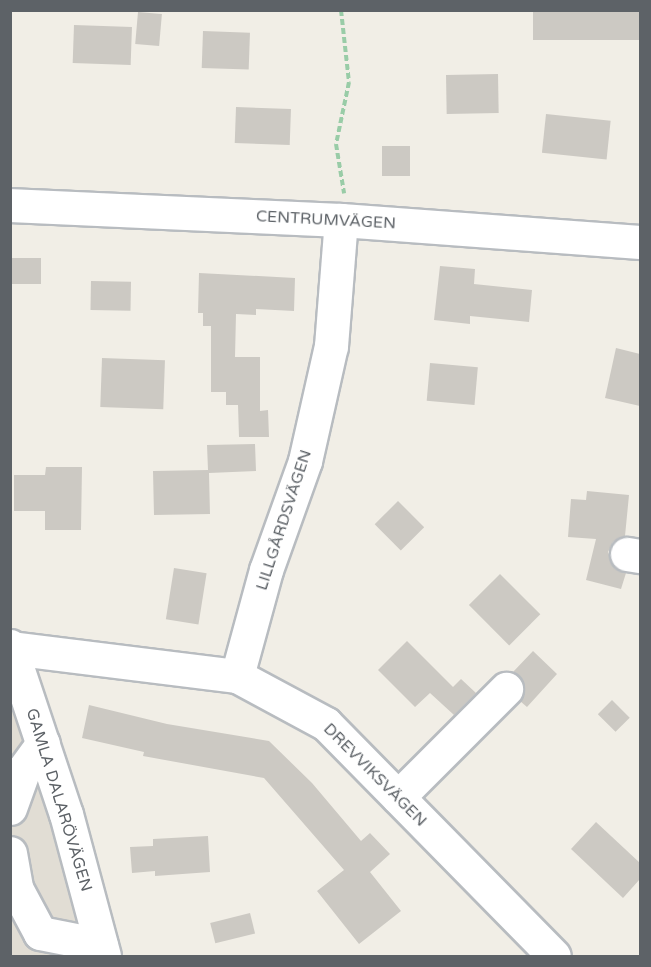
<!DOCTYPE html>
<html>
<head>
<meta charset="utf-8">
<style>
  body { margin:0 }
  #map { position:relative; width:651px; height:967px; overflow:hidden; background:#f1eee6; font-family:"Varela Round",sans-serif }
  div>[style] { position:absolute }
  .education>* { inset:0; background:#e1ddd4 }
  .building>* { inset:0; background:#ccc9c3; transform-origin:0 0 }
  .path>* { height:4px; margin-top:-2px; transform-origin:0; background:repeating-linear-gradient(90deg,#99cca7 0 6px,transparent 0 9px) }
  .roads { filter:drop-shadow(2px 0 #b8bcc0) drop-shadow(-2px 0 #b8bcc0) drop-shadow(0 2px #b8bcc0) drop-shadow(0 -2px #b8bcc0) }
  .minor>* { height:33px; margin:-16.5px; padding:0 16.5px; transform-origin:16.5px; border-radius:16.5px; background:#fff }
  span { translate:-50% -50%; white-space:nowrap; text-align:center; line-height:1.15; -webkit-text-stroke:4.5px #fff; paint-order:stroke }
  .street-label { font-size:16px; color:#5d6267 }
  .frame { position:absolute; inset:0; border:12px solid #5d6267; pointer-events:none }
</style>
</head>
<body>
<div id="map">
  <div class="education">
    <i style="clip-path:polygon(10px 663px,89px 956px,11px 956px)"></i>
  </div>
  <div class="building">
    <i style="left:533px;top:10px;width:107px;height:30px"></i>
    <i style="left:138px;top:12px;width:24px;height:32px;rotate:5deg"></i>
    <i style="left:74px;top:25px;width:58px;height:38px;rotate:2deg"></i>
    <i style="left:203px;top:31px;width:47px;height:37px;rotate:2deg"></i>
    <i style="left:498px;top:74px;width:39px;height:52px;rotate:89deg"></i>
    <i style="left:236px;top:107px;width:55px;height:36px;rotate:2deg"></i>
    <i style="left:546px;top:114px;width:65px;height:39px;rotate:6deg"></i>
    <i style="left:382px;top:146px;width:28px;height:30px"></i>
    <i style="left:10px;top:258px;width:31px;height:26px"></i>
    <i style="clip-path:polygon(440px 266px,475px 269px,474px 284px,532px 290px,529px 322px,470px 316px,470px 324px,434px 320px)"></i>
    <i style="clip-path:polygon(199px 273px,295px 278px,294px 311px,256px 309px,256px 315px,236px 314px,235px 357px,260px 357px,260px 411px,268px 410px,269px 437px,239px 437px,238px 405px,226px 405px,226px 392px,211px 392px,211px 326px,203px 326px,203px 313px,198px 313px)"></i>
    <i style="left:91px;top:281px;width:40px;height:29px;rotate:1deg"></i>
    <i style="clip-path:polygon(616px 348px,640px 354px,640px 406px,605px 398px)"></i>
    <i style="left:102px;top:358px;width:63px;height:49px;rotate:2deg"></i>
    <i style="left:430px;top:363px;width:48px;height:38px;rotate:5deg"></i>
    <i style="clip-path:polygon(255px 444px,256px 471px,209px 473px,210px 514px,154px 515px,153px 471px,208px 470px,207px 445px)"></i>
    <i style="clip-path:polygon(46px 467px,82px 467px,81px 530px,45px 530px,45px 511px,14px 511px,14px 475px,45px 475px)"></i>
    <i style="clip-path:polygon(587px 491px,629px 495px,625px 536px,613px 542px,608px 552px,615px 568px,626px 573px,621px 589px,586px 580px,596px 539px,568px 537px,571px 499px,586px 500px)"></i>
    <i style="left:398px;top:501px;width:37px;height:33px;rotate:45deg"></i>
    <i style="left:174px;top:568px;width:33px;height:52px;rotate:9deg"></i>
    <i style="left:500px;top:574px;width:57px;height:44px;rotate:45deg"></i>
    <i style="clip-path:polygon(407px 641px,453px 687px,461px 679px,476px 693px,454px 715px,430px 693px,415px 707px,378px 670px)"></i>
    <i style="clip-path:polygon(533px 651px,557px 674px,527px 707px,520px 701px,524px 684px,513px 672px)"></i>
    <i style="left:612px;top:700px;width:25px;height:20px;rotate:45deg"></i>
    <i style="clip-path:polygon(89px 705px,167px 724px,269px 741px,312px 783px,361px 841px,370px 833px,390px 854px,370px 872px,401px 911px,359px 944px,317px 891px,344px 870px,264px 778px,143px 756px,144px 752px,82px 738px)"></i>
    <i style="clip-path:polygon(596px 822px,640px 863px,640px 879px,623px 898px,571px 849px)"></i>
    <i style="clip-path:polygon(208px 836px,210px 872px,155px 876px,155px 871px,132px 873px,130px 847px,153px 846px,153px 839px)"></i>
    <i style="left:250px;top:913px;width:21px;height:41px;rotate:76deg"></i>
  </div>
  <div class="path">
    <i style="left:341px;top:10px;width:72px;rotate:83.7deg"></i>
    <i style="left:349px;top:82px;width:63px;rotate:101.8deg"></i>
    <i style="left:336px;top:144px;width:50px;rotate:80.7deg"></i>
  </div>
  <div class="roads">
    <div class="minor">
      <i style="left:10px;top:205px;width:331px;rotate:2.6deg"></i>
      <i style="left:341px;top:220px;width:300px;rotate:4.2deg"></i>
      <i style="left:627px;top:554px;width:13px;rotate:9deg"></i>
      <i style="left:10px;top:646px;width:177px;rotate:71.6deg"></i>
      <i style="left:66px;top:814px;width:147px;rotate:75deg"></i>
      <i style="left:11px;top:648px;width:228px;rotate:7.1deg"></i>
      <i style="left:237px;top:676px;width:101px;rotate:28.3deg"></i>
      <i style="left:326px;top:724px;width:325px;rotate:45.5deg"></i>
      <i style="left:237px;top:676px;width:110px;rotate:-74.7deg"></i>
      <i style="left:266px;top:570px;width:116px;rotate:-70.3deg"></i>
      <i style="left:305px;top:461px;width:118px;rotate:-77.3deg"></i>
      <i style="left:331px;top:346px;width:126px;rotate:-85.5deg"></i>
      <i style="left:398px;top:797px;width:153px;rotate:-45deg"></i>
      <i style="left:10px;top:808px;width:41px;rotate:-70.3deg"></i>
      <i style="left:24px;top:769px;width:32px;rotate:-54deg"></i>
      <i style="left:10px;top:853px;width:36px;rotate:80deg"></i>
      <i style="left:16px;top:888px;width:51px;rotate:61.9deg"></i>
      <i style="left:40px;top:933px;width:62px;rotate:11.1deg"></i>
    </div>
  </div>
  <div class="street-label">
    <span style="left:326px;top:220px;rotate:3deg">CENTRUMVÄGEN</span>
    <span style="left:284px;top:520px;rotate:-72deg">LILLGÅRDSVÄGEN</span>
    <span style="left:375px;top:775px;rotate:45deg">DREVVIKSVÄGEN</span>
    <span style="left:59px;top:800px;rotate:73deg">GAMLA DALARÖVÄGEN</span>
  </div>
  <div class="frame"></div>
</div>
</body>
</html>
